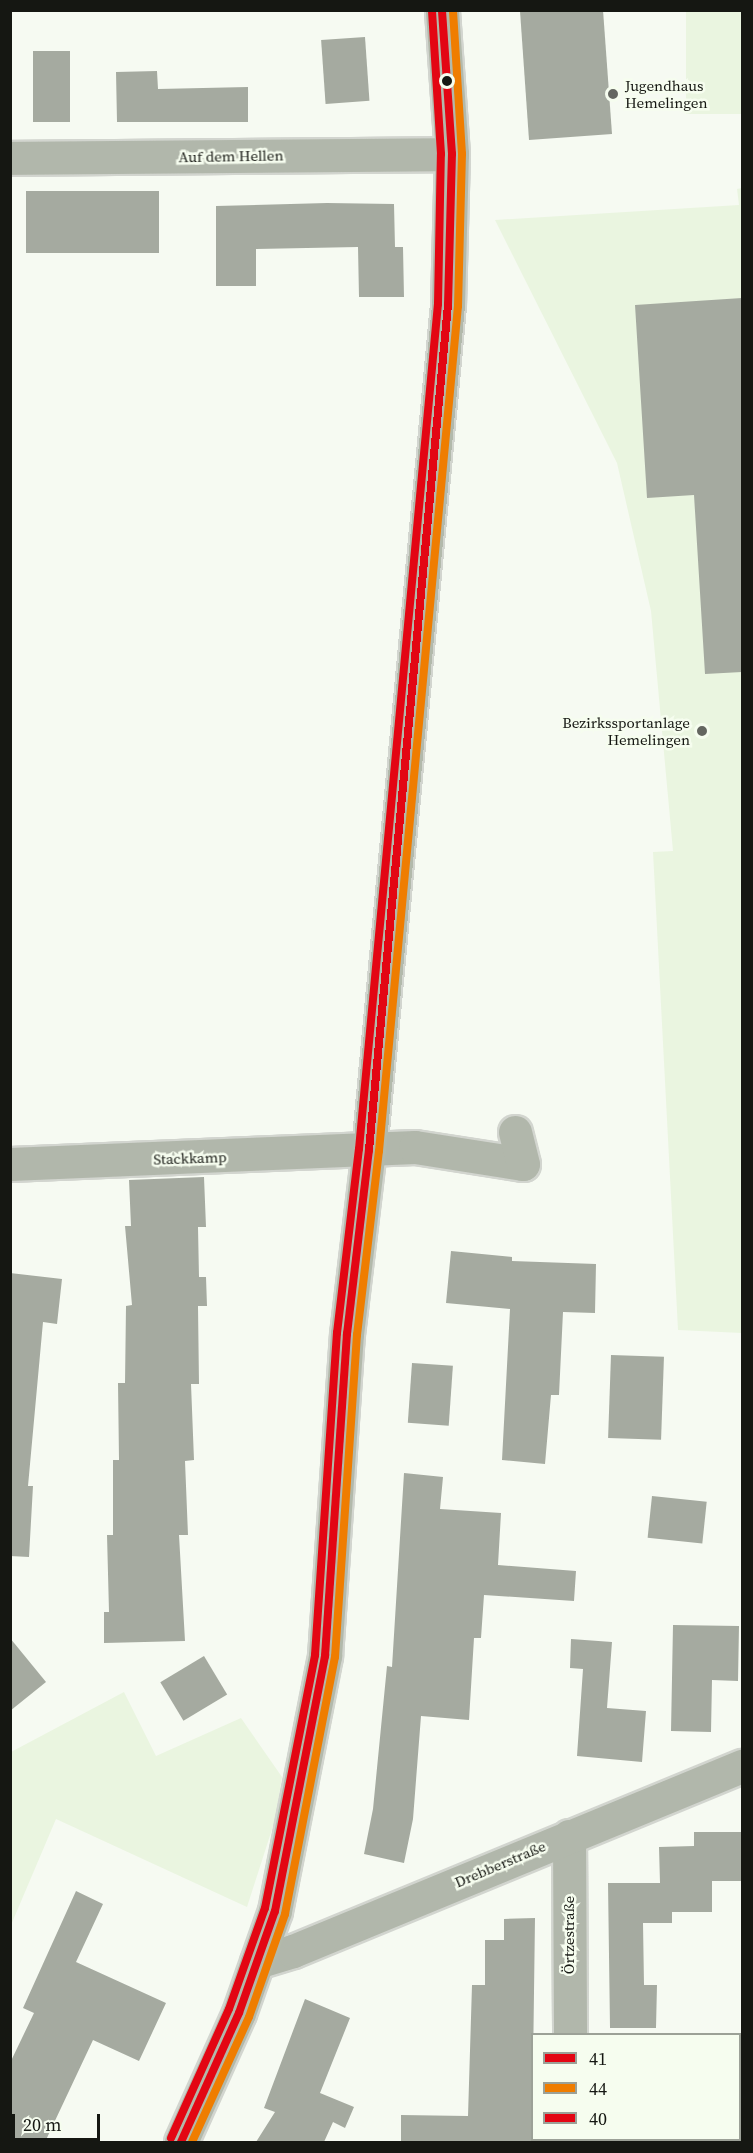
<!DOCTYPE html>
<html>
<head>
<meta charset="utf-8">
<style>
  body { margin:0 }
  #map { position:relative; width:753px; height:2153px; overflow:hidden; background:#f6faf2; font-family:"Source Serif 4",serif }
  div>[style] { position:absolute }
  .green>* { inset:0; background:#eaf5e0; transform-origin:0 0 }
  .building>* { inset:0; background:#a5aaa0; transform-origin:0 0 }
  .roads { filter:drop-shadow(2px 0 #d2d5cf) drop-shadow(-2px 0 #d2d5cf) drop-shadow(0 2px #d2d5cf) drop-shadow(0 -2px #d2d5cf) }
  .minor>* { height:33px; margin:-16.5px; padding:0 16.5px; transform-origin:16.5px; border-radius:16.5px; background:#b1b7ab }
  .major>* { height:33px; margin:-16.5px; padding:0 16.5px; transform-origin:16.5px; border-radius:16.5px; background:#b2b9ab }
  .bus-1>* { height:8px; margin:-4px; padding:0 4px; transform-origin:4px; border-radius:4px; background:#e30613 }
  .bus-2>* { height:8px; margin:-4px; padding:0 4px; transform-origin:4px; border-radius:4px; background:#ef7d00 }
  .bus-3>* { height:8px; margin:-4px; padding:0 4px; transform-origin:4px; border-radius:4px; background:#e30613 }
  .dots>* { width:16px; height:16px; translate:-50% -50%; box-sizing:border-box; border:3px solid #f6fdef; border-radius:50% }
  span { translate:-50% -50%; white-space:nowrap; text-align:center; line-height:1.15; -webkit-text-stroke:5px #f6fdef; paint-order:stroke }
  .poi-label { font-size:15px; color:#151712 }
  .left { translate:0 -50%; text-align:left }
  .right { translate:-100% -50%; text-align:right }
  .street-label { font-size:15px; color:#151712 }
  .frame { position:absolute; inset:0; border:12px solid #151712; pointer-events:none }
  .legend { position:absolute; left:531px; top:2033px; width:210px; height:108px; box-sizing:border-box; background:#f6fdef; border:2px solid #9ca197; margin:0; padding:8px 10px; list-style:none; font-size:18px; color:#151712 }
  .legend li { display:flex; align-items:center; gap:12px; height:30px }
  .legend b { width:30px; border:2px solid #9ca197 }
  .scale { position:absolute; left:12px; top:2114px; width:88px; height:27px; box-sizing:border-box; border:3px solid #151712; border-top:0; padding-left:8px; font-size:18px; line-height:21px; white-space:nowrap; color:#151712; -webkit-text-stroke:4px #f6fdef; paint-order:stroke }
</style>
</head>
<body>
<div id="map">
  <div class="green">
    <i style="left:686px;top:11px;width:56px;height:103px"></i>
    <i style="clip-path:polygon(742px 188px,742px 1333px,678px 1330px,653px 852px,673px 851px,651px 611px,617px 463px,495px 220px,739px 205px,737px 189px)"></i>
    <i style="clip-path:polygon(124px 1692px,156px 1756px,241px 1718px,282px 1777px,275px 1820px,247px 1907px,56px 1819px,11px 1925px,11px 1752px)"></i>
  </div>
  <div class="building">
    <i style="clip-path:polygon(534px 10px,603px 10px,612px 134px,529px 140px,520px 11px)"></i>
    <i style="left:365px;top:37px;width:64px;height:44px;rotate:86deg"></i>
    <i style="left:70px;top:51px;width:71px;height:37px;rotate:90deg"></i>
    <i style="clip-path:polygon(157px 71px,158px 89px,248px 87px,248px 122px,117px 122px,116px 72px)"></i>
    <i style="left:26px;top:191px;width:133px;height:62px"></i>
    <i style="clip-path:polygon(327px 203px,394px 204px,395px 247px,403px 247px,404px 297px,359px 297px,358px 247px,256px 249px,256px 286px,216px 286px,216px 206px)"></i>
    <i style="clip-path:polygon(742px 298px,742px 672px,705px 674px,694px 495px,647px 498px,635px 305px)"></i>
    <i style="clip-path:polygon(204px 1177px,206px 1227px,198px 1227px,199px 1277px,206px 1277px,207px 1306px,198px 1306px,199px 1384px,191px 1384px,194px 1460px,185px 1461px,188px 1535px,179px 1535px,185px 1641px,104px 1643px,104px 1612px,109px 1612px,107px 1535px,113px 1535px,113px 1460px,119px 1460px,118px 1383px,125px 1383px,126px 1306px,132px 1305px,125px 1226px,131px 1226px,129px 1180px)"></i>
    <i style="clip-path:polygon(451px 1251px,512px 1257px,512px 1261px,596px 1264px,595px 1313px,563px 1312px,559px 1395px,551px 1395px,545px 1464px,502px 1460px,510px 1309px,446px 1303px)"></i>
    <i style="clip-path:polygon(10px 1273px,62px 1279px,57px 1324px,43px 1322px,28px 1486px,33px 1486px,29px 1557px,10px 1556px)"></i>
    <i style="left:611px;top:1355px;width:53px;height:83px;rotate:2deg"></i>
    <i style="left:412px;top:1363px;width:41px;height:60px;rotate:4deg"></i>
    <i style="clip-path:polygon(404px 1473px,443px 1477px,440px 1509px,501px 1513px,498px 1565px,576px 1571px,574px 1601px,484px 1595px,481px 1638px,474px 1638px,469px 1720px,421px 1716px,413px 1819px,404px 1863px,364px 1854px,373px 1809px,387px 1666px,392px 1667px)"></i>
    <i style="left:652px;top:1496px;width:55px;height:42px;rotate:6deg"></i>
    <i style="clip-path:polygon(673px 1625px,739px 1626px,738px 1681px,712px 1680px,711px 1732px,671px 1731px)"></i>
    <i style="clip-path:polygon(10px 1638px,46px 1682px,10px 1711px)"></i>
    <i style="clip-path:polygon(571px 1639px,612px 1642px,607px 1708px,646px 1711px,642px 1762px,577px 1756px,583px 1669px,570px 1668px)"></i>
    <i style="left:204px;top:1656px;width:45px;height:51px;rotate:59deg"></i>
    <i style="clip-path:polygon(694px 1832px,742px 1832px,742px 1881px,712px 1881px,712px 1912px,672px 1912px,672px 1923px,643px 1923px,644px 1985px,657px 1985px,656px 2028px,610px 2028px,608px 1883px,660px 1883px,659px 1847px,694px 1846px)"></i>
    <i style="clip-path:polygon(76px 1891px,103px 1904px,76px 1962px,166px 2003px,139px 2061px,93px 2040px,45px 2142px,10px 2142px,10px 2063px,34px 2013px,23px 2008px)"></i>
    <i style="clip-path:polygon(535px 1918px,532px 2142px,401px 2142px,401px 2115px,468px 2116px,472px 1985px,485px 1985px,485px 1940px,504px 1940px,504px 1919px)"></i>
    <i style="clip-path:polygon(305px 1999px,350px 2018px,320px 2093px,354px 2107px,345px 2128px,333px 2122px,324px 2142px,256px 2142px,275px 2112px,264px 2108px)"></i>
  </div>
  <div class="roads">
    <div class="minor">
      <i style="left:10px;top:158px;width:442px;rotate:-0.5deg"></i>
      <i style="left:10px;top:1164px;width:405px;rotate:-2.4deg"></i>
      <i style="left:415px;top:1147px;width:109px;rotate:8.9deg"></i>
      <i style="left:523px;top:1164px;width:33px;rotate:-104deg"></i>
      <i style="left:569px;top:1836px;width:198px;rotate:89.7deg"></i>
      <i style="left:257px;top:1962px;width:38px;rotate:-17deg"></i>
      <i style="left:293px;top:1951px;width:486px;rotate:-22.4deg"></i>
      <i style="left:571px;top:2140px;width:2px;rotate:90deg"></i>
    </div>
    <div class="major">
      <i style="left:181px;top:2142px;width:141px;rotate:-65.8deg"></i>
      <i style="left:239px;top:2013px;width:108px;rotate:-70.6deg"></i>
      <i style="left:275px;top:1911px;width:260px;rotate:-78.9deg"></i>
      <i style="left:325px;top:1656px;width:323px;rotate:-86.1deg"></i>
      <i style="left:347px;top:1334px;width:185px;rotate:-83.2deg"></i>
      <i style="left:369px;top:1150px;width:849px;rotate:-84.66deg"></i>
      <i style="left:448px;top:305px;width:151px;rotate:-88.5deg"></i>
      <i style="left:452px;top:154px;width:144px;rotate:-94deg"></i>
    </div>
  </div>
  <div class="bus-1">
    <i style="left:181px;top:2142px;width:141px;rotate:-65.8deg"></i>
    <i style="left:239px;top:2013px;width:108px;rotate:-70.6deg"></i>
    <i style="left:275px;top:1911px;width:260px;rotate:-78.9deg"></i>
    <i style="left:325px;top:1656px;width:323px;rotate:-86.1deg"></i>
    <i style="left:347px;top:1334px;width:185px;rotate:-83.2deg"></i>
    <i style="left:369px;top:1150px;width:849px;rotate:-84.66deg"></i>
    <i style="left:448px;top:305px;width:151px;rotate:-88.5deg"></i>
    <i style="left:452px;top:154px;width:144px;rotate:-94deg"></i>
  </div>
  <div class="bus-2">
    <i style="left:192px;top:2142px;width:137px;rotate:-65.5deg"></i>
    <i style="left:249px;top:2017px;width:109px;rotate:-70.7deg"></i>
    <i style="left:285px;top:1914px;width:262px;rotate:-79deg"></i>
    <i style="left:335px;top:1657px;width:323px;rotate:-86.1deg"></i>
    <i style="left:357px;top:1335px;width:185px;rotate:-83.2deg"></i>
    <i style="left:379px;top:1151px;width:849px;rotate:-84.66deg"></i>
    <i style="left:458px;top:306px;width:152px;rotate:-88.5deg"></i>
    <i style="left:462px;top:154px;width:144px;rotate:-93.6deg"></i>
  </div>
  <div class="bus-3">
    <i style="left:171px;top:2138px;width:141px;rotate:-65.8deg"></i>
    <i style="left:229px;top:2009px;width:107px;rotate:-70.4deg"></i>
    <i style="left:265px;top:1908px;width:258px;rotate:-78.8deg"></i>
    <i style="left:315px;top:1655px;width:323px;rotate:-86.1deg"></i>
    <i style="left:337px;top:1333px;width:185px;rotate:-83.2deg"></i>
    <i style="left:359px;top:1149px;width:849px;rotate:-84.66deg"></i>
    <i style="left:438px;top:304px;width:150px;rotate:-88.9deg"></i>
    <i style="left:441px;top:154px;width:143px;rotate:-93.6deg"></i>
  </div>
  <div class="dots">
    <i style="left:447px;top:81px;background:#151712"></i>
    <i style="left:613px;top:94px;background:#646660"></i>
    <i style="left:702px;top:731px;background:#646660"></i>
  </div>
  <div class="poi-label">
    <span class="left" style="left:625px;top:94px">Jugendhaus<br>Hemelingen</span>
    <span class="right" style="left:690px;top:731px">Bezirkssportanlage<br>Hemelingen</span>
  </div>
  <div class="street-label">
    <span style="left:231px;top:156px;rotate:-1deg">Auf dem Hellen</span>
    <span style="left:190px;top:1158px;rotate:-2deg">Stackkamp</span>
    <span style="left:500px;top:1864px;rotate:-23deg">Drebberstraße</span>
    <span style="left:569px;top:1935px;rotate:-90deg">Örtzestraße</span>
  </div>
  <div class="frame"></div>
  <ul class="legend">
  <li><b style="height:8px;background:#e30613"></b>41</li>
  <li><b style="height:8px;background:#ef7d00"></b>44</li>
  <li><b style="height:8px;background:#e30613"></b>40</li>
  </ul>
  <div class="scale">20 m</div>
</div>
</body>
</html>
